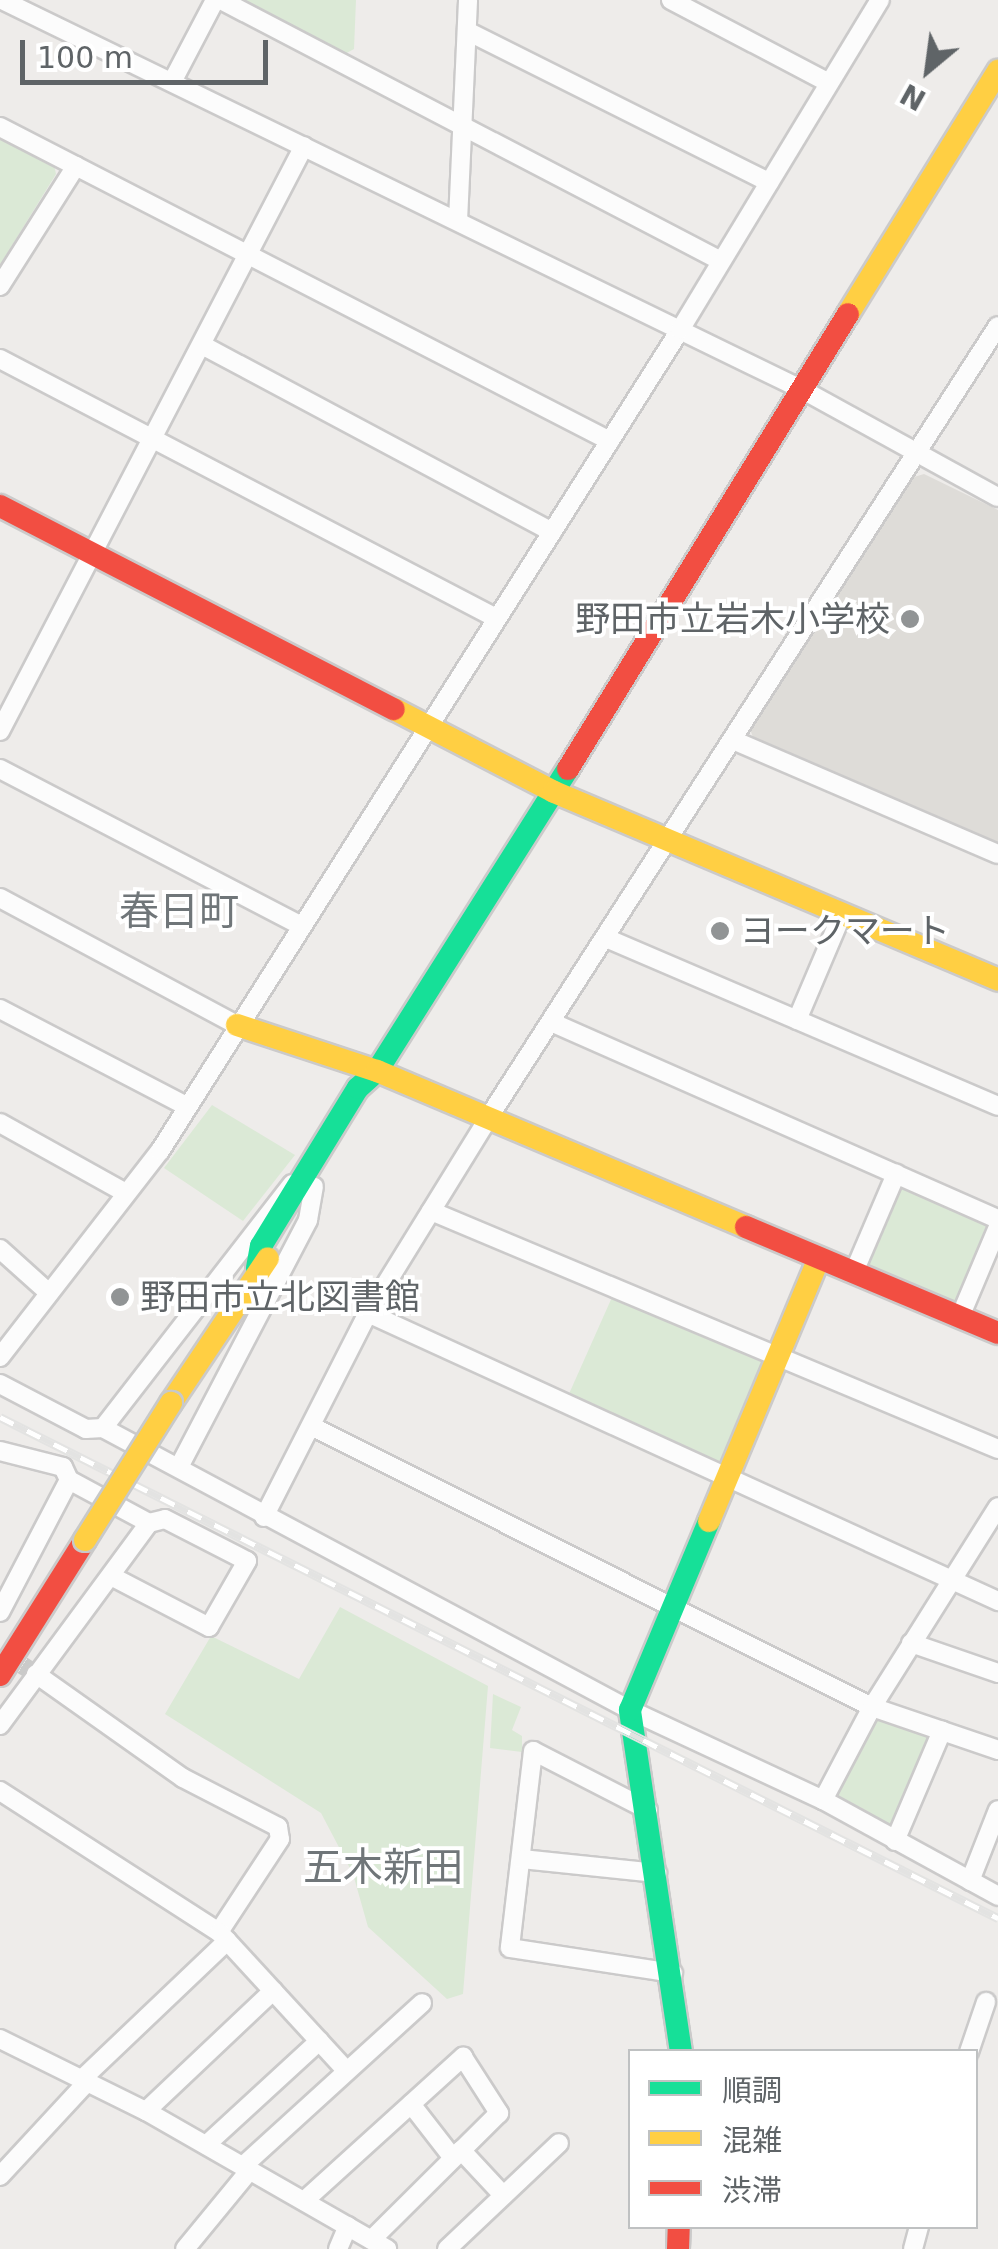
<!DOCTYPE html>
<html>
<head>
<meta charset="utf-8">
<style>
  body { margin:0 }
  #map { position:relative; width:998px; height:2249px; overflow:hidden; background:#eeecea; font-family:"DejaVu Sans","Noto Sans JP",sans-serif }
  div>[style] { position:absolute }
  .education>* { inset:0; background:#dedcd8 }
  .green>* { inset:0; background:#dbe9d6; transform-origin:0 0 }
  .street-tunnel>* { height:18px; margin-top:-9px; transform-origin:0; background:repeating-linear-gradient(90deg,#cacac9 0 18px,transparent 0 27px) }
  .roads { filter:drop-shadow(2px 0 #cbcaca) drop-shadow(-2px 0 #cbcaca) drop-shadow(0 2px #cbcaca) drop-shadow(0 -2px #cbcaca) }
  .street>* { height:18px; margin:-9px; padding:0 9px; transform-origin:9px; border-radius:9px; background:#fcfcfc }
  .fast>* { height:22px; margin:-11px; padding:0 11px; transform-origin:11px; border-radius:11px; background:#16e098 }
  .slow>* { height:22px; margin:-11px; padding:0 11px; transform-origin:11px; border-radius:11px; background:#ffcf43 }
  .jam>* { height:22px; margin:-11px; padding:0 11px; transform-origin:11px; border-radius:11px; background:#f24e42 }
  .rail>* { height:9px; margin-top:-4.5px; transform-origin:0; background:repeating-linear-gradient(90deg,#fff 0 15px,#e3e3e2 0 30px); box-sizing:border-box; border-block:2px solid #e3e3e2 }
  .bridges { filter:drop-shadow(2px 0 #c8c9c9) drop-shadow(-2px 0 #c8c9c9) drop-shadow(0 2px #c8c9c9) drop-shadow(0 -2px #c8c9c9) }
  .slow-bridge>* { height:22px; margin:-11px; padding:0 11px; transform-origin:11px; border-radius:11px; background:#ffcf43 }
  .dots>* { width:28px; height:28px; translate:-50% -50%; box-sizing:border-box; border:5px solid #fff; border-radius:50% }
  span { translate:-50% -50%; white-space:nowrap; text-align:center; line-height:1.15; -webkit-text-stroke:8px #fff; paint-order:stroke }
  .poi-label { font-size:35px; color:#5f6467 }
  .right { translate:-100% -50%; text-align:right }
  .left { translate:0 -50%; text-align:left }
  .quarter-label { font-size:40px; color:#707679 }
  .legend { position:absolute; left:628px; top:2049px; width:350px; height:180px; box-sizing:border-box; background:#fff; border:2px solid #bfc1c2; margin:0; padding:12px 18px; list-style:none; font-size:30px; color:#5f6467 }
  .legend li { display:flex; align-items:center; gap:20px; height:50px }
  .legend b { width:50px; border:2px solid #bfc1c2 }
  .north { position:absolute; left:878px; top:20px; width:100px; height:100px; -webkit-text-stroke:8px #fff; paint-order:stroke; rotate:209deg; font-size:28px; font-weight:700; line-height:40px; text-align:center; color:#5f6467 }
  .north::after { content:''; display:block; margin:auto; width:35px; height:45px; background:#5f6467; clip-path:polygon(50% 0,100% 100%,50% 72%,0 100%) }
  .scale { position:absolute; left:20px; top:40px; width:248px; height:45px; box-sizing:border-box; border:5px solid #5f6467; border-top:0; padding-left:12px; font-size:30px; line-height:35px; white-space:nowrap; color:#5f6467; -webkit-text-stroke:8px #fff; paint-order:stroke }
</style>
</head>
<body>
<div id="map">
  <div class="education">
    <i style="clip-path:polygon(924px 474px,998px 510px,998px 845px,754px 740px,750px 729px,914px 477px)"></i>
  </div>
  <div class="green">
    <i style="clip-path:polygon(237px 0,356px 0,354px 49px,343px 55px)"></i>
    <i style="clip-path:polygon(0 137px,54px 165px,56px 174px,0 265px)"></i>
    <i style="clip-path:polygon(212px 1105px,295px 1155px,243px 1221px,164px 1168px)"></i>
    <i style="left:898px;top:1184px;width:99px;height:91px;rotate:23deg"></i>
    <i style="left:613px;top:1295px;width:168px;height:113px;rotate:24deg"></i>
    <i style="clip-path:polygon(340px 1607px,488px 1686px,463px 1994px,447px 1999px,368px 1927px,353px 1874px,321px 1813px,165px 1714px,211px 1636px,299px 1679px)"></i>
    <i style="clip-path:polygon(493px 1694px,521px 1707px,512px 1730px,522px 1736px,522px 1752px,490px 1748px)"></i>
    <i style="clip-path:polygon(874px 1716px,935px 1736px,892px 1834px,831px 1799px)"></i>
  </div>
  <div class="street-tunnel">
    <i style="left:0;top:1651px;width:43px;rotate:32.6deg"></i>
  </div>
  <div class="roads">
    <div class="street">
      <i style="left:2px;top:0;width:891px;rotate:25.96deg"></i>
      <i style="left:803px;top:390px;width:222px;rotate:28.8deg"></i>
      <i style="left:221px;top:0;width:564px;rotate:27.56deg"></i>
      <i style="left:671px;top:0;width:178px;rotate:27.7deg"></i>
      <i style="left:467px;top:31px;width:338px;rotate:26.6deg"></i>
      <i style="left:172px;top:82px;width:93px;rotate:-62.3deg"></i>
      <i style="left:0;top:127px;width:686px;rotate:27.24deg"></i>
      <i style="left:458px;top:221px;width:221px;rotate:-87.4deg"></i>
      <i style="left:0;top:286px;width:142px;rotate:-57.7deg"></i>
      <i style="left:202px;top:345px;width:397px;rotate:28.1deg"></i>
      <i style="left:0;top:359px;width:560px;rotate:27.57deg"></i>
      <i style="left:0;top:731px;width:659px;rotate:-62.54deg"></i>
      <i style="left:733px;top:740px;width:288px;rotate:23.3deg"></i>
      <i style="left:0;top:769px;width:339px;rotate:27.5deg"></i>
      <i style="left:0;top:898px;width:269px;rotate:28.2deg"></i>
      <i style="left:606px;top:938px;width:426px;rotate:23.2deg"></i>
      <i style="left:0;top:1009px;width:210px;rotate:27.5deg"></i>
      <i style="left:797px;top:1020px;width:115px;rotate:-67deg"></i>
      <i style="left:551px;top:1022px;width:488px;rotate:23.8deg"></i>
      <i style="left:0;top:1123px;width:144px;rotate:29.1deg"></i>
      <i style="left:431px;top:1211px;width:615px;rotate:22.77deg"></i>
      <i style="left:0;top:1249px;width:66px;rotate:41.9deg"></i>
      <i style="left:854px;top:1272px;width:107px;rotate:-66.8deg"></i>
      <i style="left:368px;top:1313px;width:693px;rotate:24.57deg"></i>
      <i style="left:960px;top:1317px;width:98px;rotate:-67.1deg"></i>
      <i style="left:0;top:1357px;width:261px;rotate:-52.2deg"></i>
      <i style="left:160px;top:1151px;width:972px;rotate:-57.65deg"></i>
      <i style="left:680px;top:330px;width:386px;rotate:-58.8deg"></i>
      <i style="left:0;top:1384px;width:97px;rotate:27.6deg"></i>
      <i style="left:86px;top:1429px;width:17px;rotate:-3deg"></i>
      <i style="left:103px;top:1428px;width:598px;rotate:28.15deg"></i>
      <i style="left:630px;top:1710px;width:213px;rotate:25deg"></i>
      <i style="left:823px;top:1800px;width:200px;rotate:28.7deg"></i>
      <i style="left:311px;top:1426px;width:627px;rotate:26.61deg"></i>
      <i style="left:872px;top:1707px;width:133px;rotate:18.8deg"></i>
      <i style="left:103px;top:1428px;width:309px;rotate:-52.2deg"></i>
      <i style="left:0;top:1451px;width:65px;rotate:14.3deg"></i>
      <i style="left:63px;top:1467px;width:14px;rotate:65deg"></i>
      <i style="left:69px;top:1480px;width:91px;rotate:28.3deg"></i>
      <i style="left:149px;top:1523px;width:16px;rotate:-14deg"></i>
      <i style="left:165px;top:1519px;width:92px;rotate:27.1deg"></i>
      <i style="left:247px;top:1561px;width:76px;rotate:119.9deg"></i>
      <i style="left:209px;top:1627px;width:110px;rotate:-152.5deg"></i>
      <i style="left:179px;top:1467px;width:279px;rotate:-62.4deg"></i>
      <i style="left:308px;top:1220px;width:34px;rotate:-80deg"></i>
      <i style="left:264px;top:1517px;width:229px;rotate:-63deg"></i>
      <i style="left:368px;top:1313px;width:227px;rotate:-58.3deg"></i>
      <i style="left:487px;top:1120px;width:944px;rotate:-57.24deg"></i>
      <i style="left:0;top:1612px;width:149px;rotate:-62.4deg"></i>
      <i style="left:911px;top:1643px;width:92px;rotate:19deg"></i>
      <i style="left:36px;top:1674px;width:180px;rotate:35.3deg"></i>
      <i style="left:183px;top:1778px;width:107px;rotate:27.3deg"></i>
      <i style="left:278px;top:1827px;width:12px;rotate:81deg"></i>
      <i style="left:280px;top:1839px;width:111px;rotate:123.3deg"></i>
      <i style="left:0;top:1725px;width:251px;rotate:-53.6deg"></i>
      <i style="left:0;top:1791px;width:260px;rotate:32.8deg"></i>
      <i style="left:219px;top:1932px;width:186px;rotate:47.4deg"></i>
      <i style="left:823px;top:1800px;width:105px;rotate:-62.2deg"></i>
      <i style="left:872px;top:1707px;width:236px;rotate:-57.8deg"></i>
      <i style="left:648px;top:1810px;width:129px;rotate:-152.8deg"></i>
      <i style="left:533px;top:1751px;width:198px;rotate:96.7deg"></i>
      <i style="left:510px;top:1948px;width:165px;rotate:8.7deg"></i>
      <i style="left:895px;top:1841px;width:120px;rotate:-66.9deg"></i>
      <i style="left:521px;top:1859px;width:137px;rotate:5.9deg"></i>
      <i style="left:970px;top:1881px;width:76px;rotate:-68.5deg"></i>
      <i style="left:0;top:2039px;width:163px;rotate:26.3deg"></i>
      <i style="left:146px;top:2111px;width:278px;rotate:29.8deg"></i>
      <i style="left:969px;top:2052px;width:53px;rotate:-71.2deg"></i>
      <i style="left:81px;top:2080px;width:202px;rotate:-43.6deg"></i>
      <i style="left:411px;top:2104px;width:68px;rotate:52.1deg"></i>
      <i style="left:146px;top:2111px;width:175px;rotate:-43.4deg"></i>
      <i style="left:206px;top:2145px;width:154px;rotate:-42.6deg"></i>
      <i style="left:461px;top:2150px;width:62px;rotate:47deg"></i>
      <i style="left:243px;top:2166px;width:242px;rotate:-42.3deg"></i>
      <i style="left:0;top:2176px;width:127px;rotate:-47.2deg"></i>
      <i style="left:304px;top:2201px;width:215px;rotate:-42.2deg"></i>
      <i style="left:463px;top:2057px;width:67px;rotate:57.3deg"></i>
      <i style="left:499px;top:2113px;width:180px;rotate:135.2deg"></i>
      <i style="left:185px;top:2249px;width:102px;rotate:-50.6deg"></i>
      <i style="left:338px;top:2249px;width:25px;rotate:-67deg"></i>
      <i style="left:447px;top:2249px;width:154px;rotate:-43.4deg"></i>
      <i style="left:913px;top:2249px;width:24px;rotate:-75deg"></i>
    </div>
    <div class="fast">
      <i style="left:257px;top:1268px;width:22px;rotate:-80deg"></i>
      <i style="left:261px;top:1246px;width:185px;rotate:-58.5deg"></i>
      <i style="left:358px;top:1088px;width:25px;rotate:-42deg"></i>
      <i style="left:377px;top:1071px;width:357px;rotate:-57.7deg"></i>
      <i style="left:681px;top:2052px;width:346px;rotate:-98.5deg"></i>
      <i style="left:630px;top:1710px;width:205px;rotate:-67.3deg"></i>
    </div>
    <div class="slow">
      <i style="left:848px;top:314px;width:286px;rotate:-58.3deg"></i>
      <i style="left:394px;top:709px;width:180px;rotate:27.4deg"></i>
      <i style="left:554px;top:792px;width:482px;rotate:22.9deg"></i>
      <i style="left:237px;top:1025px;width:147px;rotate:18.2deg"></i>
      <i style="left:377px;top:1071px;width:401px;rotate:22.9deg"></i>
      <i style="left:171px;top:1403px;width:174px;rotate:-56.2deg"></i>
      <i style="left:709px;top:1521px;width:285px;rotate:-67.3deg"></i>
    </div>
    <div class="jam">
      <i style="left:0;top:506px;width:443px;rotate:27.3deg"></i>
      <i style="left:568px;top:769px;width:534px;rotate:-58.39deg"></i>
      <i style="left:746px;top:1227px;width:273px;rotate:22.8deg"></i>
      <i style="left:0;top:1675px;width:160px;rotate:-57.8deg"></i>
      <i style="left:678px;top:2249px;width:23px;rotate:-88deg"></i>
    </div>
  </div>
  <div class="rail">
    <i style="left:0;top:1417px;width:1117px;rotate:26.66deg"></i>
  </div>
  <div class="bridges">
    <div class="slow-bridge">
      <i style="left:85px;top:1540px;width:162px;rotate:-57.9deg"></i>
    </div>
  </div>
  <div class="dots">
    <i style="left:910px;top:619px;background:#919495"></i>
    <i style="left:720px;top:931px;background:#919495"></i>
    <i style="left:120px;top:1297px;background:#919495"></i>
  </div>
  <div class="poi-label">
    <span class="right" style="left:890px;top:619px">野田市立岩木小学校</span>
    <span class="left" style="left:740px;top:931px">ヨークマート</span>
    <span class="left" style="left:140px;top:1297px">野田市立北図書館</span>
  </div>
  <div class="quarter-label">
    <span style="left:179px;top:911px">春日町</span>
    <span style="left:383px;top:1867px">五木新田</span>
  </div>
  <ul class="legend">
  <li><b style="height:12px;background:#16e098"></b>順調</li>
  <li><b style="height:12px;background:#ffcf43"></b>混雑</li>
  <li><b style="height:12px;background:#f24e42"></b>渋滞</li>
  </ul>
  <div class="north">N</div>
  <div class="scale">100 m</div>
</div>
</body>
</html>
